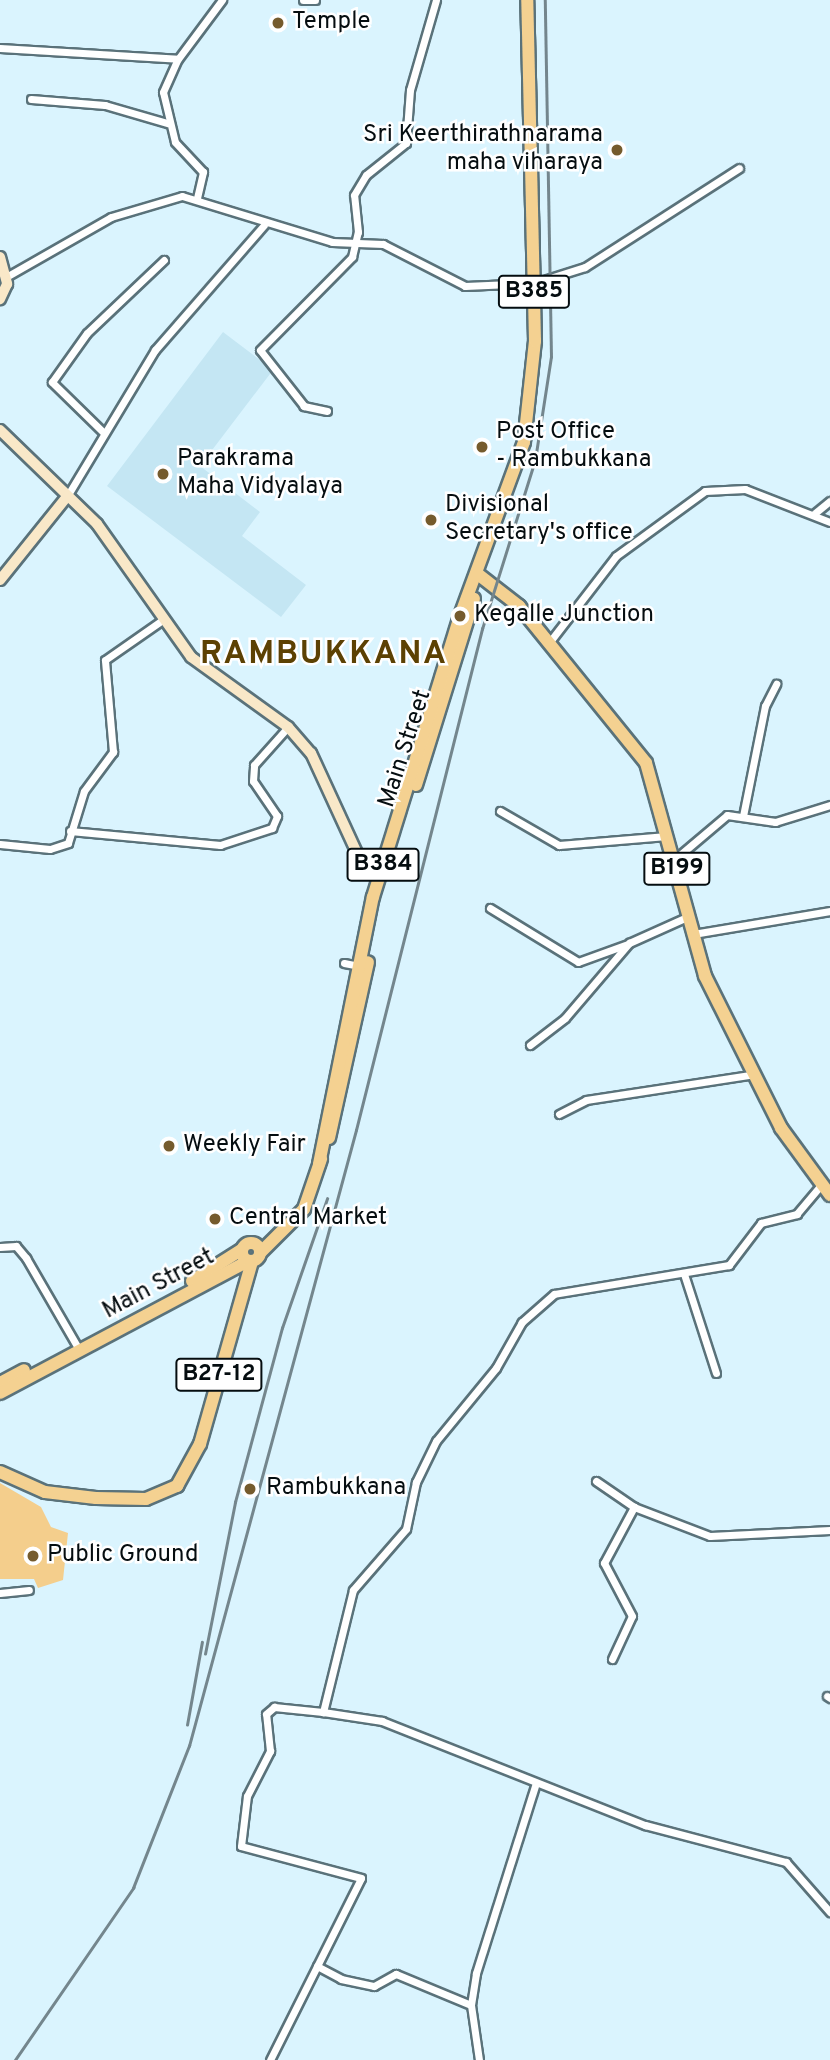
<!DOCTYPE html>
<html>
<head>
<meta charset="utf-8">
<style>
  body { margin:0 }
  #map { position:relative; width:830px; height:2060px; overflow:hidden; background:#daf4fe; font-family:Overpass,sans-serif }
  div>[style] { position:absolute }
  .built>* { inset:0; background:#c4e6f3 }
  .green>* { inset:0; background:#f4ce8c }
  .roads { filter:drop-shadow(2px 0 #5a727a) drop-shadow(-2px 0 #5a727a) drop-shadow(0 2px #5a727a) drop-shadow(0 -2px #5a727a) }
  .street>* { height:7px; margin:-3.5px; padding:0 3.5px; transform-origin:3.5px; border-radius:3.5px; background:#fff }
  .secondary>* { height:10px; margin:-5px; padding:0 5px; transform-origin:5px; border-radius:5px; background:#f9e8c8 }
  .primary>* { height:12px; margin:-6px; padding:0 6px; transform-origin:6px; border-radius:6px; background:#f4d191 }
  .primary>.ring { margin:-6px; padding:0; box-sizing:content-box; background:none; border:12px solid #f4d191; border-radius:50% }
  .rail>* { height:2.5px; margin:-1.25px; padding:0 1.25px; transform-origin:1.25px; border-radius:1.25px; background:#74868d }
  .dots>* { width:19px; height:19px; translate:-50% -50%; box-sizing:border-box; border:4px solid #fff; border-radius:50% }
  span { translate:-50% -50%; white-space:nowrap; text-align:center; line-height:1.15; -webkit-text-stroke:5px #fff; paint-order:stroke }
  .shield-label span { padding:2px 5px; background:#fff; border:2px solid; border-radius:5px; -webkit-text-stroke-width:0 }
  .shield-label { font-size:23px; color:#050d10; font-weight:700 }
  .poi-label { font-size:24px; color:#050d10 }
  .left { translate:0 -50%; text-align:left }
  .right { translate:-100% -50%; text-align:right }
  .street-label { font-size:24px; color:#050d10 }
  .district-label { font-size:32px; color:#5c4103; font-weight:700; letter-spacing:2px }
</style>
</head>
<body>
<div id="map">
  <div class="built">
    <i style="clip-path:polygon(223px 332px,273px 370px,200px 466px,260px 512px,242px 536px,306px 585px,281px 617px,107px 486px)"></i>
  </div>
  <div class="green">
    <i style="clip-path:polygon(0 1483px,41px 1507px,51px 1527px,68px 1533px,63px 1580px,38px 1588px,34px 1579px,0 1579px)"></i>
  </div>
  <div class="roads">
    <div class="street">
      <i style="left:303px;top:0;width:12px"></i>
      <i style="left:0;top:48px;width:178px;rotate:3.5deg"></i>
      <i style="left:31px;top:99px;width:74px;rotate:4.6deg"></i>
      <i style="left:105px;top:105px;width:65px;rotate:16.2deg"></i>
      <i style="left:197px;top:198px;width:27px;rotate:-77deg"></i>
      <i style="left:203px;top:172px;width:41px;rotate:-133deg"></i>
      <i style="left:175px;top:142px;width:51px;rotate:-103.5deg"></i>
      <i style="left:163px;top:92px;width:36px;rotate:-66deg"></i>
      <i style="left:178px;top:59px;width:74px;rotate:-53.3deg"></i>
      <i style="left:6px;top:277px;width:121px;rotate:-29.7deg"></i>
      <i style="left:111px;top:217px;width:74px;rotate:-16.5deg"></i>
      <i style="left:182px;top:196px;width:157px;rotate:17deg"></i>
      <i style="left:332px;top:242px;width:51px;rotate:2.2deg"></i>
      <i style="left:383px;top:244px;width:92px;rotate:27.1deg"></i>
      <i style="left:465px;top:286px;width:69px;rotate:-2.5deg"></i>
      <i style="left:534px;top:283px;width:53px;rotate:-17.4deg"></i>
      <i style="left:585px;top:267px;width:183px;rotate:-32.7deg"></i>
      <i style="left:327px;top:411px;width:24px;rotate:-168deg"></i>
      <i style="left:304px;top:406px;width:71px;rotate:-128.2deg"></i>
      <i style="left:260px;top:350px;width:131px;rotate:-45.3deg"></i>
      <i style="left:352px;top:257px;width:26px;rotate:-77deg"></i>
      <i style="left:358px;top:232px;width:37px;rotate:-96deg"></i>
      <i style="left:354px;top:195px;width:23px;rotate:-59deg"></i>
      <i style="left:366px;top:175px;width:51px;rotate:-38.7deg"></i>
      <i style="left:406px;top:143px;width:53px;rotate:-85.7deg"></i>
      <i style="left:410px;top:90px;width:94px;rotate:-73.9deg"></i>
      <i style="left:104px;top:433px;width:73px;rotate:-135.6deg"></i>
      <i style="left:52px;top:382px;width:60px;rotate:-54.5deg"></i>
      <i style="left:87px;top:333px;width:106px;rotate:-43.5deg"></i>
      <i style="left:66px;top:498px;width:173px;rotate:-59deg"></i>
      <i style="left:155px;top:350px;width:166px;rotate:-48.9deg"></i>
      <i style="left:815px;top:513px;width:19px;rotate:-39deg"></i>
      <i style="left:548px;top:644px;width:111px;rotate:-52.3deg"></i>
      <i style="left:616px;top:556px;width:110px;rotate:-36.1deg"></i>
      <i style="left:705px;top:491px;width:40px;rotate:-2.9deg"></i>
      <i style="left:745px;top:489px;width:91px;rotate:21.2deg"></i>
      <i style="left:500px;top:811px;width:68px;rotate:30deg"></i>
      <i style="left:559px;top:845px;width:108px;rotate:-4.8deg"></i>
      <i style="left:743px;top:816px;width:112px;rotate:-78.7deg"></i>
      <i style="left:765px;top:706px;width:25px;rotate:-63deg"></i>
      <i style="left:70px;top:831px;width:151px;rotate:5.3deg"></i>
      <i style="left:220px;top:845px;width:55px;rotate:-18.1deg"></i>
      <i style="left:272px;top:828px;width:13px;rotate:-67deg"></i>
      <i style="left:277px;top:816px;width:42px;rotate:-124.4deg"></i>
      <i style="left:253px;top:781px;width:16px;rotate:-86deg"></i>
      <i style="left:254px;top:765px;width:51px;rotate:-48.2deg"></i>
      <i style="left:0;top:844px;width:50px;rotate:5.7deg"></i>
      <i style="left:50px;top:849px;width:19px;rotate:-18deg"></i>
      <i style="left:68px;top:843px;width:54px;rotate:-72.9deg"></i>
      <i style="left:84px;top:791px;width:49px;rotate:-53.4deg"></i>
      <i style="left:113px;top:752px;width:92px;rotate:-95deg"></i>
      <i style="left:105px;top:660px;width:68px;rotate:-34.9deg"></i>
      <i style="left:675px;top:859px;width:68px;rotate:-40.2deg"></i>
      <i style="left:727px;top:815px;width:49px;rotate:8.3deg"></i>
      <i style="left:775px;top:822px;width:58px;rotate:-17.2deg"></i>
      <i style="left:490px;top:908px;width:103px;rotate:31.5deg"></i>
      <i style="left:578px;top:962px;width:50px;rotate:-19.9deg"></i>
      <i style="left:693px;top:934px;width:139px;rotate:-9.5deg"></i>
      <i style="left:344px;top:963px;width:15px;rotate:11deg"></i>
      <i style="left:530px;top:1045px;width:44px;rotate:-37.6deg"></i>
      <i style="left:565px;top:1018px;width:99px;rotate:-49.5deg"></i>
      <i style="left:629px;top:943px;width:66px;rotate:-24.2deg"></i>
      <i style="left:559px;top:1114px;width:30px;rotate:-27deg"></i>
      <i style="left:586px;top:1100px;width:171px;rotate:-8.7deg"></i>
      <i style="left:821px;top:1185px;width:38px;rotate:130deg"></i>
      <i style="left:797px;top:1214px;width:37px;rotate:166deg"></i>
      <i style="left:761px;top:1223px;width:53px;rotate:127.3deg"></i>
      <i style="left:729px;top:1265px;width:177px;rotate:170.6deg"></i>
      <i style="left:554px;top:1294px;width:43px;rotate:138.8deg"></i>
      <i style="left:522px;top:1322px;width:53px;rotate:119.5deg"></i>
      <i style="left:496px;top:1368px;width:94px;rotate:129.4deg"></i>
      <i style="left:436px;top:1441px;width:46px;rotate:116deg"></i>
      <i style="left:416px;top:1482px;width:48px;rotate:102deg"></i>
      <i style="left:406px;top:1529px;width:81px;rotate:131deg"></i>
      <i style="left:353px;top:1590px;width:126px;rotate:103.8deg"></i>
      <i style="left:323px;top:1712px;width:60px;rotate:8.7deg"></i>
      <i style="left:382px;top:1721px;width:283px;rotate:21.6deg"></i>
      <i style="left:645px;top:1825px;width:146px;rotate:14.7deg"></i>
      <i style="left:786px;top:1862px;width:67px;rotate:48.7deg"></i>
      <i style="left:0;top:1247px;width:16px;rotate:-4deg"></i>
      <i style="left:16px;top:1246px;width:16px;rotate:50deg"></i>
      <i style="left:26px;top:1258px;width:108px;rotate:59.9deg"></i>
      <i style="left:684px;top:1274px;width:104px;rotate:72.1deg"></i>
      <i style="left:596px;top:1481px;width:46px;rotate:34.4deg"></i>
      <i style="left:634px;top:1507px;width:81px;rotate:20.9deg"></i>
      <i style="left:710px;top:1536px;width:120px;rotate:-2.9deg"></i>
      <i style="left:0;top:1593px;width:29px;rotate:-6deg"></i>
      <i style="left:612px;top:1659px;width:47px;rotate:-65.1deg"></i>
      <i style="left:632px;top:1616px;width:60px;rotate:-117.8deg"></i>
      <i style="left:604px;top:1563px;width:64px;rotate:-61.8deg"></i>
      <i style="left:827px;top:1696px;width:4px;rotate:34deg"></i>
      <i style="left:317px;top:1966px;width:27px;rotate:28deg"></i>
      <i style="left:341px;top:1979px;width:34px;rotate:12deg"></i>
      <i style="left:374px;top:1986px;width:25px;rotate:-29deg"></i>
      <i style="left:396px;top:1974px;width:81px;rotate:22.5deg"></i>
      <i style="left:270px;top:2060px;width:203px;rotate:-63.4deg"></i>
      <i style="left:361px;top:1878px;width:124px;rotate:-165.1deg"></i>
      <i style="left:241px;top:1846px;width:50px;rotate:-83.2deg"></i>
      <i style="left:247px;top:1796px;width:51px;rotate:-62.9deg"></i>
      <i style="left:270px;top:1751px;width:37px;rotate:-96deg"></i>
      <i style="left:266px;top:1714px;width:11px;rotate:-41deg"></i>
      <i style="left:274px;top:1707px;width:49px;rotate:5.8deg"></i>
      <i style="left:479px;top:2060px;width:56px;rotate:-98.3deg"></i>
      <i style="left:471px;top:2005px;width:32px;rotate:-81deg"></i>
      <i style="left:476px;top:1973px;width:199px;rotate:-72.5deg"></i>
    </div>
    <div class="secondary">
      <i style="left:0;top:257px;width:28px;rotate:75deg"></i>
      <i style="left:7px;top:284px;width:17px;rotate:115deg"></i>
      <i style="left:0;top:430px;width:135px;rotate:44.1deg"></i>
      <i style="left:97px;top:524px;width:163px;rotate:54.7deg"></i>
      <i style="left:191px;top:657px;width:120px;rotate:35.8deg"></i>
      <i style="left:288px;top:727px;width:35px;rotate:49deg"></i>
      <i style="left:311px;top:753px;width:112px;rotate:65.3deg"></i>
      <i style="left:358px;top:855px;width:34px;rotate:24deg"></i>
      <i style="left:0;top:580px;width:105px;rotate:-51.2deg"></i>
    </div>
    <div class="primary">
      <i style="left:479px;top:575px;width:51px;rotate:37.8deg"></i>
      <i style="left:519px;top:606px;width:202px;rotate:51deg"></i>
      <i style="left:646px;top:763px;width:221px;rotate:74.5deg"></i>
      <i style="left:705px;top:976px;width:170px;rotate:63.4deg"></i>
      <i style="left:781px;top:1128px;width:83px;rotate:53.8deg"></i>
      <i style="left:416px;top:785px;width:195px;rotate:-72.7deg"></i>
      <i style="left:329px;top:1138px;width:180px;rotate:-77.5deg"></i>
      <i style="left:319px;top:1164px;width:272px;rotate:-78.6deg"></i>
      <i style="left:373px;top:897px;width:294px;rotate:-72.8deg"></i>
      <i style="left:460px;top:616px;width:185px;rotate:-69.8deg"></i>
      <i style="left:524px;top:442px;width:102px;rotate:-83.8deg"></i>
      <i style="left:535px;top:341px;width:341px;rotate:-91.3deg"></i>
      <i class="ring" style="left:242px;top:1243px;width:6px;height:6px"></i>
      <i style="left:260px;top:1253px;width:62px;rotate:-45deg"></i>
      <i style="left:304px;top:1209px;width:53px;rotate:-71.2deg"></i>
      <i style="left:192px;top:1281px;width:58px;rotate:-32.3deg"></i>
      <i style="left:0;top:1383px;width:27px;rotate:-28deg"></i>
      <i style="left:0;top:1393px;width:281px;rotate:-28deg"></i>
      <i style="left:0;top:1472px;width:49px;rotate:24deg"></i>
      <i style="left:45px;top:1492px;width:51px;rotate:6.7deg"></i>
      <i style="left:96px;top:1498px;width:50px;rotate:1.1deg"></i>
      <i style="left:146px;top:1499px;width:34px;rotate:-23deg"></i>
      <i style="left:177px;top:1486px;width:48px;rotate:-61.3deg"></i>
      <i style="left:200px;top:1444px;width:190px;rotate:-74.1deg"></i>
    </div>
  </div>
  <div class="rail">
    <i style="left:205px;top:1654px;width:155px;rotate:-78.8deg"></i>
    <i style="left:235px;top:1502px;width:180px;rotate:-74.9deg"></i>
    <i style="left:282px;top:1328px;width:137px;rotate:-70.8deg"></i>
    <i style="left:187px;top:1725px;width:84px;rotate:-79.8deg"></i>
    <i style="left:15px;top:2060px;width:209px;rotate:-55.5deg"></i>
    <i style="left:133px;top:1888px;width:153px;rotate:-68.5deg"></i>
    <i style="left:189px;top:1746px;width:638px;rotate:-74.83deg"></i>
    <i style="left:356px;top:1130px;width:517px;rotate:-75.88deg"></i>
    <i style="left:482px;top:629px;width:177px;rotate:-72.6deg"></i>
    <i style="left:535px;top:460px;width:104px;rotate:-81.2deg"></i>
    <i style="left:551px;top:357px;width:357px;rotate:-91deg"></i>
  </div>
  <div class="dots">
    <i style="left:278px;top:23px;background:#755b2d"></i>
    <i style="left:617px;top:150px;background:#755b2d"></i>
    <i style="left:482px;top:447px;background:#755b2d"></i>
    <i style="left:163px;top:474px;background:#755b2d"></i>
    <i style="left:431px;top:520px;background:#755b2d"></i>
    <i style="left:460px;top:616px;background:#755b2d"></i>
    <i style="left:169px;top:1146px;background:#755b2d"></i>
    <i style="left:215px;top:1219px;background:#755b2d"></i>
    <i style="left:250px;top:1489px;background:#755b2d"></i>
    <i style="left:33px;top:1556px;background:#755b2d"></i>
  </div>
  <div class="shield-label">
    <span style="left:534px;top:292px">B385</span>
    <span style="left:383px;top:865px">B384</span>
    <span style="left:677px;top:869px">B199</span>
    <span style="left:219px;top:1375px">B27-12</span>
  </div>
  <div class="poi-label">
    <span class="left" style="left:292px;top:23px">Temple</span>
    <span class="right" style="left:603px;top:150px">Sri Keerthirathnarama<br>maha viharaya</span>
    <span class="left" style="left:496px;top:447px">Post Office<br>- Rambukkana</span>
    <span class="left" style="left:177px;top:474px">Parakrama<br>Maha Vidyalaya</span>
    <span class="left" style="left:445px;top:520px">Divisional<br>Secretary's office</span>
    <span class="left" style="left:474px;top:616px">Kegalle Junction</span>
    <span class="left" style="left:183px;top:1146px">Weekly Fair</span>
    <span class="left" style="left:229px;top:1219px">Central Market</span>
    <span class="left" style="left:266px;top:1489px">Rambukkana</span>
    <span class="left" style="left:47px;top:1556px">Public Ground</span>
  </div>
  <div class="street-label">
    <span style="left:406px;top:749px;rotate:-72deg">Main Street</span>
    <span style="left:159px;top:1285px;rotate:-28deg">Main Street</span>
  </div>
  <div class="district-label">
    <span style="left:324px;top:655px">RAMBUKKANA</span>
  </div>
</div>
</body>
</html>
